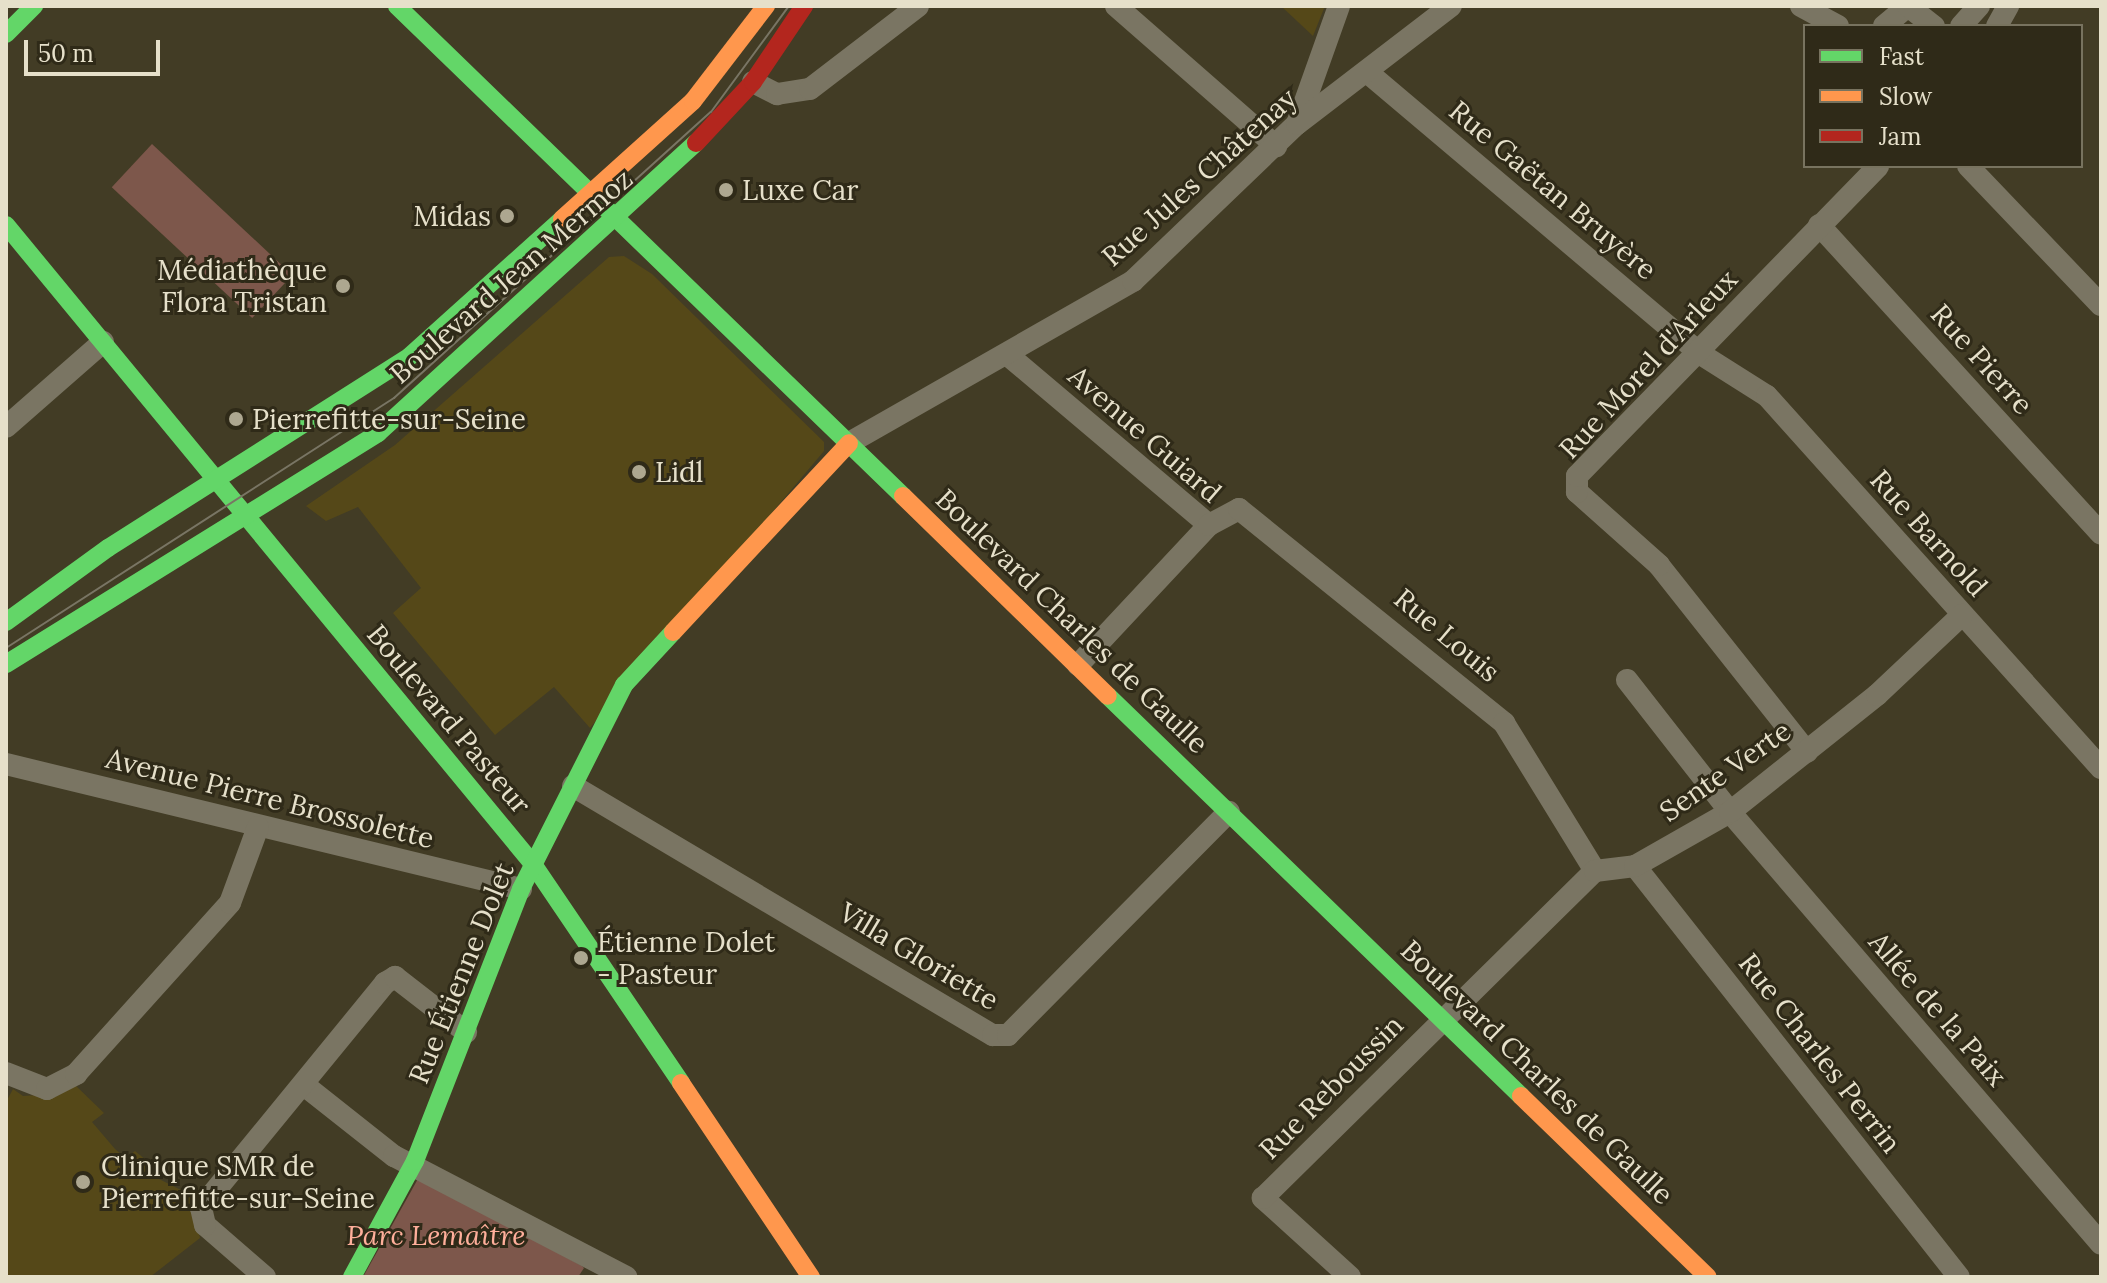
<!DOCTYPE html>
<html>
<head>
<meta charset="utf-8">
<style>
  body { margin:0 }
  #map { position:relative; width:2107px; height:1283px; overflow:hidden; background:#423c25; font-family:Lora,serif }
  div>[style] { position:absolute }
  .built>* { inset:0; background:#554818 }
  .green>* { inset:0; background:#7d574b; transform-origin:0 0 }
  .street>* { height:22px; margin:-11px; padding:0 11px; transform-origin:11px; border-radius:11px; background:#7a7563 }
  .fast>* { height:18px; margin:-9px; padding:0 9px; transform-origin:9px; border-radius:9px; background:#63d668 }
  .slow>* { height:18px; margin:-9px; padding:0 9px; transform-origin:9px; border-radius:9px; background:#ff974d }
  .jam>* { height:18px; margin:-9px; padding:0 9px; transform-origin:9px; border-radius:9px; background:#b3261e }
  .tram>* { height:2px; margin:-1px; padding:0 1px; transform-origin:1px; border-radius:1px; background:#797564 }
  .dots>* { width:22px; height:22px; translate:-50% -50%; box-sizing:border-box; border:4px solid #2f2a18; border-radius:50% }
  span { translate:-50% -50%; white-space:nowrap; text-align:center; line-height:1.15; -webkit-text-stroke:6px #2f2a18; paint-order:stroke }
  .street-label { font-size:28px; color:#e6e0ca }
  .poi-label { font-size:28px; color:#e6e0ca }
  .left { translate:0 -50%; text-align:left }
  .right { translate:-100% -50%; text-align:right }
  .park-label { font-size:28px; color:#ffaf9b; font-style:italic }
  .frame { position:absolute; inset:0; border:8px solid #e6e0ca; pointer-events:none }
  .legend { position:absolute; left:1803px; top:24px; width:280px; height:144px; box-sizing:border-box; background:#2f2a18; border:2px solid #78735f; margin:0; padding:10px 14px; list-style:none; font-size:24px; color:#e6e0ca }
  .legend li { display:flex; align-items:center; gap:16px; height:40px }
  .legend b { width:40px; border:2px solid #78735f }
  .scale { position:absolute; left:24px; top:40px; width:136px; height:36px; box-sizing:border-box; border:4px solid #e6e0ca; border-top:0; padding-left:10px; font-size:24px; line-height:28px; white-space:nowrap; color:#e6e0ca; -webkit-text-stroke:6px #2f2a18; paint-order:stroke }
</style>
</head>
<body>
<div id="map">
  <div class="built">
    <i style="clip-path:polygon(1281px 6px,1325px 6px,1313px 36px)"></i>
    <i style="clip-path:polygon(624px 256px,652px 274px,824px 442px,824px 451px,590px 728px,554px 687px,495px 735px,393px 613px,421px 588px,358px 507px,326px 521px,306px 506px,395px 445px,609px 257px)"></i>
    <i style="clip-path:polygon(73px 1083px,104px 1113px,92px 1122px,115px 1149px,126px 1158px,135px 1151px,157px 1169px,153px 1176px,191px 1195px,200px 1238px,150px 1277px,6px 1277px,6px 1102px,13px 1089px,23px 1096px,55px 1094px)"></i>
  </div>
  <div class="green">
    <i style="left:152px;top:144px;width:192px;height:59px;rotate:43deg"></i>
    <i style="clip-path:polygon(419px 1177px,582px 1266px,584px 1268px,578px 1277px,363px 1277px)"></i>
  </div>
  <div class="street">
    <i style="left:1116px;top:6px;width:213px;rotate:41.2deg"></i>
    <i style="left:1801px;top:6px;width:42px;rotate:28.4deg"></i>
    <i style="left:1884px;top:26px;width:31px;rotate:-40deg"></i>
    <i style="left:1908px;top:6px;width:33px;rotate:38deg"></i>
    <i style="left:1961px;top:26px;width:27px;rotate:-48deg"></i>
    <i style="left:1997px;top:26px;width:23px;rotate:-61deg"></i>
    <i style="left:1367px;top:72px;width:435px;rotate:40.2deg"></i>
    <i style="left:1699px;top:353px;width:80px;rotate:32.3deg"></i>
    <i style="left:1767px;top:396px;width:500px;rotate:48.1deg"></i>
    <i style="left:753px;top:82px;width:27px;rotate:27deg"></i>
    <i style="left:777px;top:94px;width:33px;rotate:-9deg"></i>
    <i style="left:810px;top:89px;width:136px;rotate:-37.5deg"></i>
    <i style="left:1297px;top:124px;width:125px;rotate:-70.4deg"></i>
    <i style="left:1968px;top:166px;width:192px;rotate:46.3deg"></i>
    <i style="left:1819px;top:225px;width:418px;rotate:47.6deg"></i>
    <i style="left:1009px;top:356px;width:262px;rotate:40.2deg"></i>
    <i style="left:6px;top:427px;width:129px;rotate:-41.2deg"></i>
    <i style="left:849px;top:443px;width:327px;rotate:-29.7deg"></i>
    <i style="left:1133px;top:281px;width:227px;rotate:-43.8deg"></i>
    <i style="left:1297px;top:124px;width:194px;rotate:-37.5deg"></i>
    <i style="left:1078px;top:665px;width:192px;rotate:-46.9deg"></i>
    <i style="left:1209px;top:525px;width:34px;rotate:-28deg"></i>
    <i style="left:1239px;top:509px;width:341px;rotate:38.9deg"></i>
    <i style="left:1504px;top:723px;width:174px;rotate:58.4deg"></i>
    <i style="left:1627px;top:680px;width:167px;rotate:52deg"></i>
    <i style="left:1730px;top:812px;width:569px;rotate:49.34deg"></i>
    <i style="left:1807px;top:752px;width:238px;rotate:-128.4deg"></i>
    <i style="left:1659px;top:565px;width:110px;rotate:-138.3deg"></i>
    <i style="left:1577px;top:492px;width:16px;rotate:-90deg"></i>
    <i style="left:1577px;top:476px;width:432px;rotate:-45.8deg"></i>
    <i style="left:6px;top:764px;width:530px;rotate:13.64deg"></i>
    <i style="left:573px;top:786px;width:488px;rotate:30.7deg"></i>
    <i style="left:993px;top:1035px;width:15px"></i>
    <i style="left:1008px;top:1035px;width:314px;rotate:-45.3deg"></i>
    <i style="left:1635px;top:866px;width:523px;rotate:51.75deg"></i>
    <i style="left:6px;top:1073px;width:44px;rotate:21.3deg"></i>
    <i style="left:47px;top:1089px;width:33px;rotate:-27deg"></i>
    <i style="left:76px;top:1074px;width:230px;rotate:-48deg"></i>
    <i style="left:230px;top:903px;width:81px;rotate:-69.8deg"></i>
    <i style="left:304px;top:1085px;width:115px;rotate:38.3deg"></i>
    <i style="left:394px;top:1156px;width:262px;rotate:27.5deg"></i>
    <i style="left:265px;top:1277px;width:79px;rotate:-139.1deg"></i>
    <i style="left:205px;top:1225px;width:17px;rotate:-103deg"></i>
    <i style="left:201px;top:1208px;width:291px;rotate:-50.7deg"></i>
    <i style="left:385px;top:983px;width:12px;rotate:-31deg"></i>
    <i style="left:395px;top:977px;width:90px;rotate:37.8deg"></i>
    <i style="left:1350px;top:1277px;width:118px;rotate:-137.8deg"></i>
    <i style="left:1263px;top:1198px;width:466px;rotate:-44.6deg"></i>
    <i style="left:1595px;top:871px;width:40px;rotate:-7.1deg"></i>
    <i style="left:1635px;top:866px;width:109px;rotate:-29.6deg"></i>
    <i style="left:1730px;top:812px;width:188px;rotate:-38.5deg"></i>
    <i style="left:1877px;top:695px;width:117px;rotate:-43.3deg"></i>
  </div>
  <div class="fast">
    <i style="left:397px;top:6px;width:704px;rotate:44.08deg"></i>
    <i style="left:6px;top:34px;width:40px;rotate:-45deg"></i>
    <i style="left:6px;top:225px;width:828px;rotate:50.49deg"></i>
    <i style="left:533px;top:864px;width:264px;rotate:55.9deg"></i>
    <i style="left:6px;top:622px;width:126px;rotate:-36deg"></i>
    <i style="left:108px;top:548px;width:358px;rotate:-32.4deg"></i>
    <i style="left:410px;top:356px;width:205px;rotate:-42deg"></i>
    <i style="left:6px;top:664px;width:438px;rotate:-31.8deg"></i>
    <i style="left:378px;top:433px;width:430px;rotate:-42.4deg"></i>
    <i style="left:1108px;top:696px;width:575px;rotate:44.08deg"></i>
    <i style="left:352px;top:1277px;width:132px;rotate:-61.5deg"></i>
    <i style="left:415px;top:1161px;width:292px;rotate:-68.7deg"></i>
    <i style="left:521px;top:889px;width:229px;rotate:-63.2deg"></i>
    <i style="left:624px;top:685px;width:72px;rotate:-47.2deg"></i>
  </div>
  <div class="slow">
    <i style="left:562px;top:219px;width:176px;rotate:-42deg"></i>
    <i style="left:693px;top:101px;width:120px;rotate:-52.5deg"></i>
    <i style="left:903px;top:496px;width:286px;rotate:44.3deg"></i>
    <i style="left:673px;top:632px;width:258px;rotate:-47deg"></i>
    <i style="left:681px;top:1083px;width:234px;rotate:56.2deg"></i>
    <i style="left:1521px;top:1096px;width:260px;rotate:44.1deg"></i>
  </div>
  <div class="jam">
    <i style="left:696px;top:143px;width:83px;rotate:-46.9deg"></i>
    <i style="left:753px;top:82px;width:92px;rotate:-56.1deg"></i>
  </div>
  <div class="tram">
    <i style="left:6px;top:648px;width:462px;rotate:-32.8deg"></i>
    <i style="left:394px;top:398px;width:427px;rotate:-42.1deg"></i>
    <i style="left:711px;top:112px;width:132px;rotate:-53.7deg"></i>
  </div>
  <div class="dots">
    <i style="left:726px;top:190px;background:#ada790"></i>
    <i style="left:507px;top:216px;background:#ada790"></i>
    <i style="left:343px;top:286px;background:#ada790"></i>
    <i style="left:236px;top:419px;background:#ada790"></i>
    <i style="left:639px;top:472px;background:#ada790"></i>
    <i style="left:581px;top:958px;background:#ada790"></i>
    <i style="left:83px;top:1182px;background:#ada790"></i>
  </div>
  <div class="street-label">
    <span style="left:1199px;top:177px;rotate:-42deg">Rue Jules Châtenay</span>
    <span style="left:1553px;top:190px;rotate:40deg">Rue Gaëtan Bruyère</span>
    <span style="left:511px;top:276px;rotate:-41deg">Boulevard Jean Mermoz</span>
    <span style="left:1982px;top:359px;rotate:48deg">Rue Pierre</span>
    <span style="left:1648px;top:364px;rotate:-47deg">Rue Morel d'Arleux</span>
    <span style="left:1145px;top:434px;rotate:41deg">Avenue Guiard</span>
    <span style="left:1929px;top:533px;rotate:48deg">Rue Barnold</span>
    <span style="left:1072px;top:621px;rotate:44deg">Boulevard Charles de Gaulle</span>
    <span style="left:1447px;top:635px;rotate:40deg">Rue Louis</span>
    <span style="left:449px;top:719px;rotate:50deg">Boulevard Pasteur</span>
    <span style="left:1725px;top:771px;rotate:-35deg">Sente Verte</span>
    <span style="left:270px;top:798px;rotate:14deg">Avenue Pierre Brossolette</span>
    <span style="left:919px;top:956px;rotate:31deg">Villa Gloriette</span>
    <span style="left:461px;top:973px;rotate:-68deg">Rue Étienne Dolet</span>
    <span style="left:1938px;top:1009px;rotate:49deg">Allée de la Paix</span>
    <span style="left:1820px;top:1053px;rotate:52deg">Rue Charles Perrin</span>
    <span style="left:1537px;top:1072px;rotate:44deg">Boulevard Charles de Gaulle</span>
    <span style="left:1331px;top:1087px;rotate:-45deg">Rue Reboussin</span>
  </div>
  <div class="poi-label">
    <span class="left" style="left:742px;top:190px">Luxe Car</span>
    <span class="right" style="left:491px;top:216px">Midas</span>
    <span class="right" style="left:327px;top:286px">Médiathèque<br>Flora Tristan</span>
    <span class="left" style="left:252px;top:419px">Pierrefitte-sur-Seine</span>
    <span class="left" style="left:655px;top:472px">Lidl</span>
    <span class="left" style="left:597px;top:958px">Étienne Dolet<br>- Pasteur</span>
    <span class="left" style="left:101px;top:1182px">Clinique SMR de<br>Pierrefitte-sur-Seine</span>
  </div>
  <div class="park-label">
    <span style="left:436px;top:1235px">Parc Lemaître</span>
  </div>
  <div class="frame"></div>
  <ul class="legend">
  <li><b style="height:10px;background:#63d668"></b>Fast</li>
  <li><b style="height:10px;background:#ff974d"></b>Slow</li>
  <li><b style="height:10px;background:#b3261e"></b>Jam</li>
  </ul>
  <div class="scale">50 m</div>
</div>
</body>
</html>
